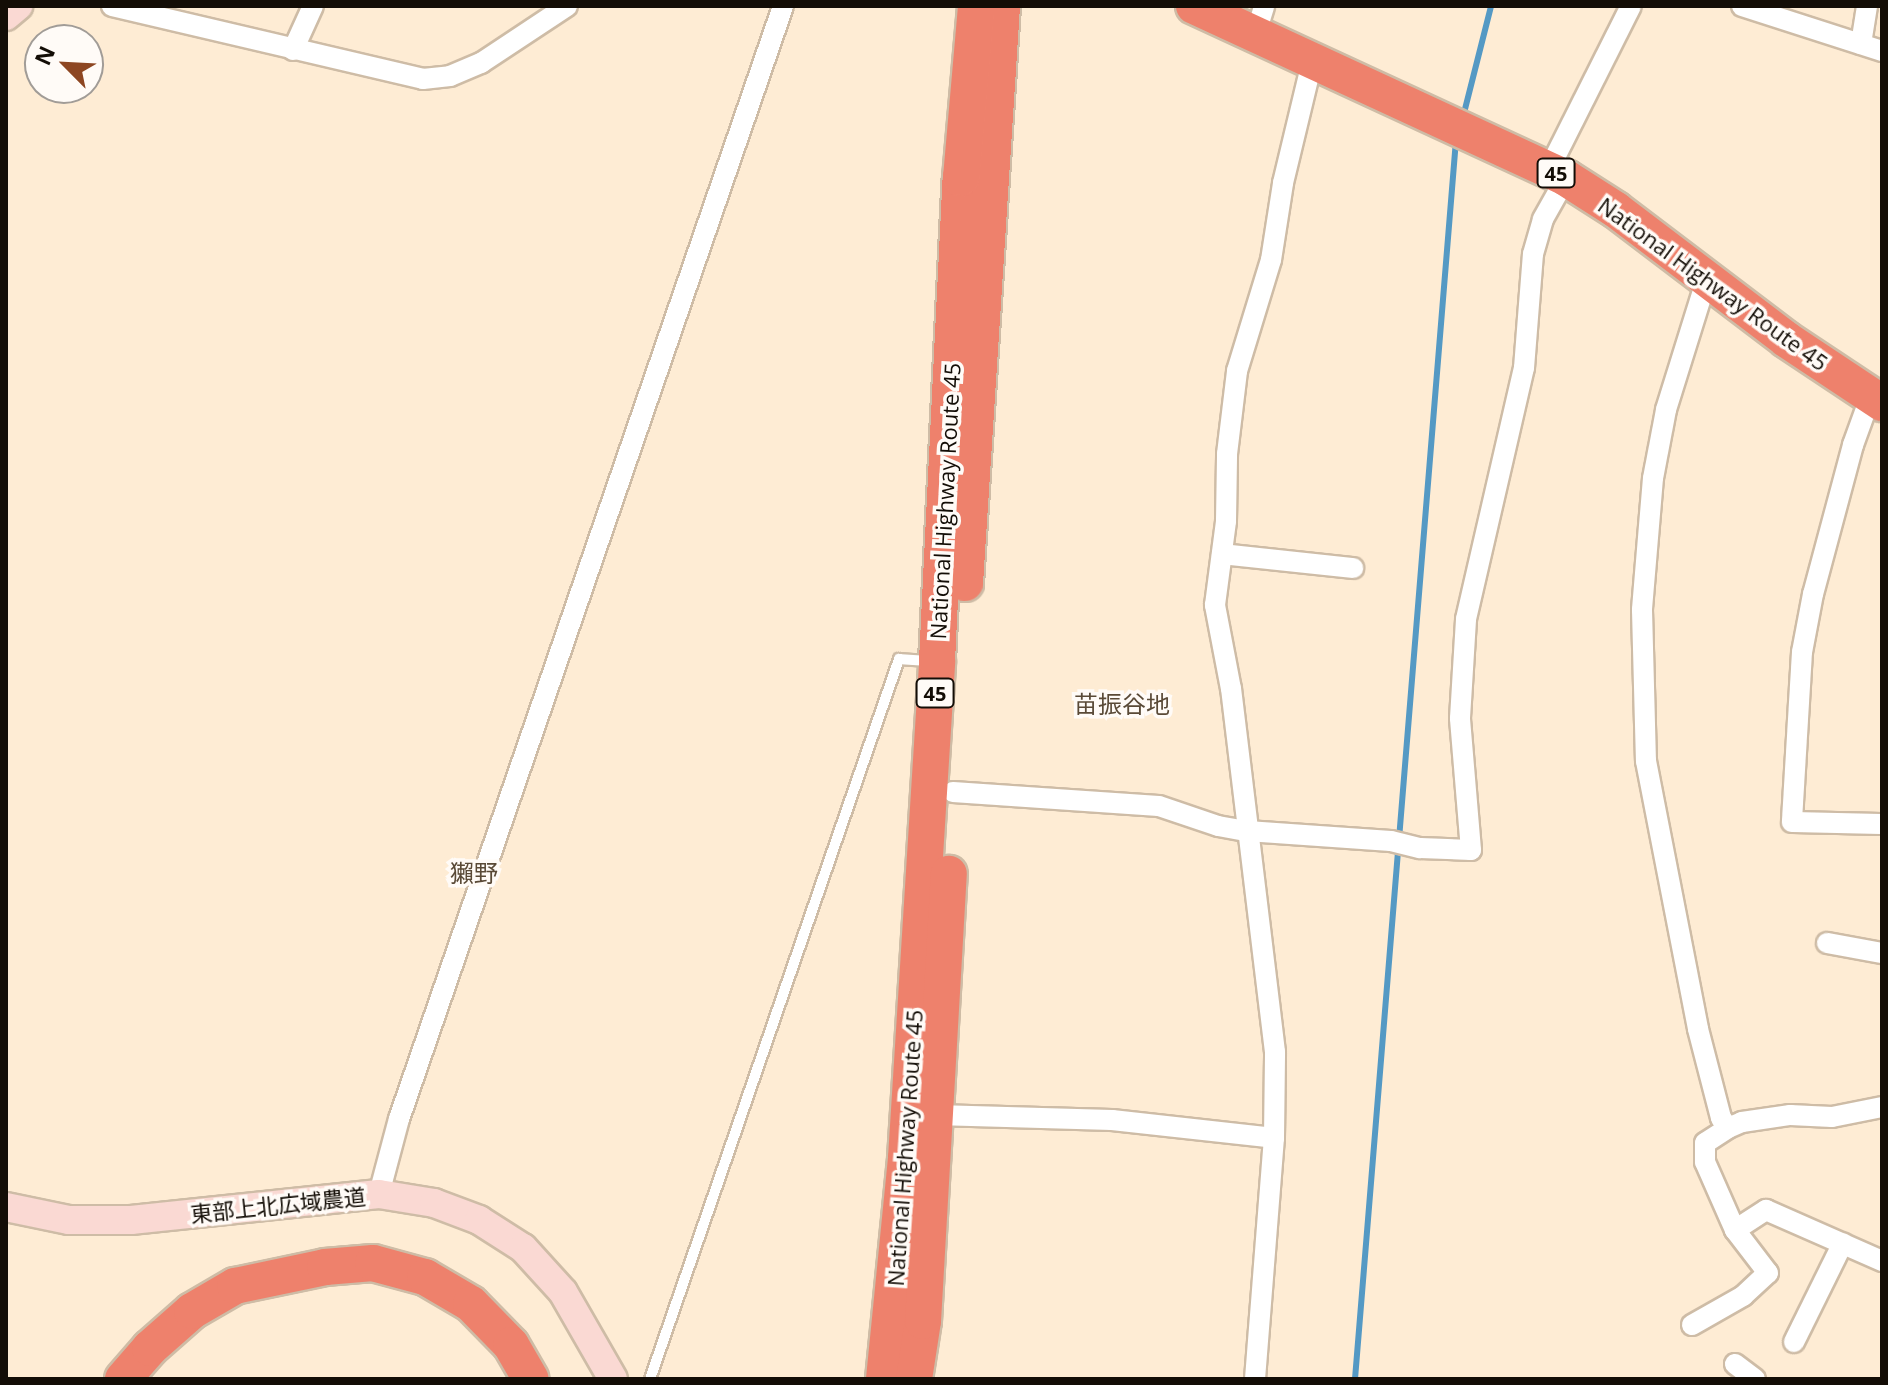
<!DOCTYPE html>
<html>
<head>
<meta charset="utf-8">
<style>
  body { margin:0 }
  #map { position:relative; width:1888px; height:1385px; overflow:hidden; background:#feecd4; font-family:"Open Sans","Noto Sans JP",sans-serif }
  div>[style] { position:absolute }
  .stream>* { height:6px; margin:-3px; padding:0 3px; transform-origin:3px; border-radius:3px; background:#5499c4 }
  .roads { filter:drop-shadow(2px 0 #cebca6) drop-shadow(-2px 0 #cebca6) drop-shadow(0 2px #cebca6) drop-shadow(0 -2px #cebca6) }
  .lane>* { height:10px; margin:-5px; padding:0 5px; transform-origin:5px; border-radius:5px; background:#fff }
  .street>* { height:20px; margin:-10px; padding:0 10px; transform-origin:10px; border-radius:10px; background:#fff }
  .secondary>* { height:28px; margin:-14px; padding:0 14px; transform-origin:14px; border-radius:14px; background:#fad9d3 }
  .highway>* { height:36px; margin:-18px; padding:0 18px; transform-origin:18px; border-radius:18px; background:#ee816c }
  span { translate:-50% -50%; white-space:nowrap; text-align:center; line-height:1.15; -webkit-text-stroke:7px #fffbf7; paint-order:stroke }
  .shield-label span { padding:2px 6px; background:#fffbf7; border:2px solid; border-radius:6px; -webkit-text-stroke-width:0 }
  .shield-label { font-size:20px; color:#130d06; font-weight:700 }
  .street-label { font-size:22px; color:#130d06 }
  .neighbourhood-label { font-size:24px; color:#5a4a37 }
  .frame { position:absolute; inset:0; border:8px solid #130d06; pointer-events:none }
  .north { position:absolute; left:24px; top:24px; width:80px; height:80px; box-sizing:border-box; background:#fffbf7; border:2px solid #a19c97; border-radius:50%; rotate:294deg; font-size:22px; font-weight:700; line-height:32px; text-align:center; color:#130d06 }
  .north::after { content:''; display:block; margin:auto; width:28px; height:36px; background:#8d4622; clip-path:polygon(50% 0,100% 100%,50% 72%,0 100%) }
</style>
</head>
<body>
<div id="map">
  <div class="stream">
    <i style="left:1463px;top:117px;width:114px;rotate:-75.8deg"></i>
    <i style="left:1355px;top:1379px;width:1244px;rotate:-85.34deg"></i>
  </div>
  <div class="roads">
    <div class="lane">
      <i style="left:650px;top:1379px;width:762px;rotate:-70.92deg"></i>
      <i style="left:899px;top:659px;width:32px;rotate:4deg"></i>
    </div>
    <div class="street">
      <i style="left:112px;top:6px;width:319px;rotate:13.2deg"></i>
      <i style="left:423px;top:79px;width:27px;rotate:-6deg"></i>
      <i style="left:450px;top:76px;width:34px;rotate:-23deg"></i>
      <i style="left:481px;top:63px;width:103px;rotate:-33.5deg"></i>
      <i style="left:1742px;top:6px;width:147px;rotate:17.8deg"></i>
      <i style="left:1256px;top:33px;width:28px;rotate:-73deg"></i>
      <i style="left:1861px;top:44px;width:38px;rotate:-81deg"></i>
      <i style="left:293px;top:50px;width:48px;rotate:-65.6deg"></i>
      <i style="left:1549px;top:169px;width:182px;rotate:-63.3deg"></i>
      <i style="left:1707px;top:278px;width:138px;rotate:107.3deg"></i>
      <i style="left:1666px;top:410px;width:69px;rotate:100.8deg"></i>
      <i style="left:1653px;top:478px;width:132px;rotate:94.8deg"></i>
      <i style="left:1642px;top:610px;width:151px;rotate:88.5deg"></i>
      <i style="left:1646px;top:761px;width:273px;rotate:79deg"></i>
      <i style="left:1698px;top:1029px;width:92px;rotate:75.5deg"></i>
      <i style="left:1721px;top:1118px;width:12px;rotate:55deg"></i>
      <i style="left:1728px;top:1128px;width:15px;rotate:-23deg"></i>
      <i style="left:1742px;top:1122px;width:49px;rotate:-8.3deg"></i>
      <i style="left:1790px;top:1115px;width:42px;rotate:2.7deg"></i>
      <i style="left:1832px;top:1117px;width:51px;rotate:-11.3deg"></i>
      <i style="left:1870px;top:398px;width:50px;rotate:109.9deg"></i>
      <i style="left:1853px;top:445px;width:154px;rotate:105deg"></i>
      <i style="left:1813px;top:594px;width:59px;rotate:100.7deg"></i>
      <i style="left:1802px;top:652px;width:170px;rotate:93.4deg"></i>
      <i style="left:1792px;top:822px;width:90px;rotate:1.3deg"></i>
      <i style="left:1222px;top:554px;width:132px;rotate:6.1deg"></i>
      <i style="left:953px;top:792px;width:206px;rotate:3.9deg"></i>
      <i style="left:1159px;top:806px;width:62px;rotate:18.7deg"></i>
      <i style="left:1218px;top:826px;width:29px;rotate:10deg"></i>
      <i style="left:1247px;top:831px;width:144px;rotate:4deg"></i>
      <i style="left:1391px;top:841px;width:30px;rotate:14deg"></i>
      <i style="left:1420px;top:848px;width:51px;rotate:2.2deg"></i>
      <i style="left:1471px;top:850px;width:132px;rotate:-94.8deg"></i>
      <i style="left:1460px;top:718px;width:99px;rotate:-86.5deg"></i>
      <i style="left:1466px;top:619px;width:258px;rotate:-77deg"></i>
      <i style="left:1524px;top:368px;width:114px;rotate:-85.5deg"></i>
      <i style="left:1533px;top:254px;width:36px;rotate:-74deg"></i>
      <i style="left:1543px;top:219px;width:47px;rotate:-60.7deg"></i>
      <i style="left:1827px;top:943px;width:56px;rotate:10.3deg"></i>
      <i style="left:936px;top:1115px;width:176px;rotate:1.6deg"></i>
      <i style="left:1112px;top:1120px;width:163px;rotate:6.3deg"></i>
      <i style="left:379px;top:1194px;width:78px;rotate:-75.1deg"></i>
      <i style="left:399px;top:1119px;width:1177px;rotate:-70.96deg"></i>
      <i style="left:1735px;top:1230px;width:37px;rotate:-33deg"></i>
      <i style="left:1766px;top:1210px;width:127px;rotate:23.7deg"></i>
      <i style="left:1692px;top:1325px;width:59px;rotate:-29.6deg"></i>
      <i style="left:1743px;top:1296px;width:34px;rotate:-43deg"></i>
      <i style="left:1768px;top:1273px;width:54px;rotate:-127.5deg"></i>
      <i style="left:1735px;top:1230px;width:74px;rotate:-113.8deg"></i>
      <i style="left:1705px;top:1162px;width:19px;rotate:-90deg"></i>
      <i style="left:1705px;top:1143px;width:27px;rotate:-33deg"></i>
      <i style="left:1794px;top:1342px;width:110px;rotate:-63.7deg"></i>
      <i style="left:1735px;top:1364px;width:25px;rotate:37deg"></i>
      <i style="left:1255px;top:1379px;width:242px;rotate:-85.5deg"></i>
      <i style="left:1274px;top:1138px;width:86px;rotate:-89.3deg"></i>
      <i style="left:1275px;top:1052px;width:366px;rotate:-96.9deg"></i>
      <i style="left:1231px;top:689px;width:86px;rotate:-100.8deg"></i>
      <i style="left:1215px;top:605px;width:85px;rotate:-82.5deg"></i>
      <i style="left:1226px;top:521px;width:67px;rotate:-89.1deg"></i>
      <i style="left:1227px;top:454px;width:84px;rotate:-83.1deg"></i>
      <i style="left:1237px;top:371px;width:116px;rotate:-73deg"></i>
      <i style="left:1271px;top:260px;width:78px;rotate:-81.1deg"></i>
      <i style="left:1283px;top:183px;width:129px;rotate:-76.5deg"></i>
    </div>
    <div class="secondary">
      <i style="left:6px;top:16px;width:16px;rotate:-40deg"></i>
      <i style="left:6px;top:1207px;width:64px;rotate:11.7deg"></i>
      <i style="left:69px;top:1220px;width:62px"></i>
      <i style="left:131px;top:1220px;width:249px;rotate:-6deg"></i>
      <i style="left:379px;top:1194px;width:56px;rotate:9.3deg"></i>
      <i style="left:434px;top:1203px;width:48px;rotate:20.7deg"></i>
      <i style="left:479px;top:1220px;width:52px;rotate:32.5deg"></i>
      <i style="left:523px;top:1248px;width:59px;rotate:47.7deg"></i>
      <i style="left:563px;top:1292px;width:100px;rotate:60.1deg"></i>
    </div>
    <div class="highway">
      <i style="left:1194px;top:6px;width:410px;rotate:24.8deg"></i>
      <i style="left:1566px;top:178px;width:59px;rotate:32.6deg"></i>
      <i style="left:1616px;top:210px;width:215px;rotate:37.2deg"></i>
      <i style="left:1787px;top:340px;width:114px;rotate:33.6deg"></i>
      <i style="left:965px;top:583px;width:578px;rotate:-86.33deg"></i>
      <i style="left:123px;top:1379px;width:41px;rotate:-48.9deg"></i>
      <i style="left:150px;top:1348px;width:56px;rotate:-41.4deg"></i>
      <i style="left:192px;top:1311px;width:50px;rotate:-30.2deg"></i>
      <i style="left:235px;top:1286px;width:92px;rotate:-11.9deg"></i>
      <i style="left:325px;top:1267px;width:48px;rotate:-4.8deg"></i>
      <i style="left:373px;top:1263px;width:54px;rotate:15.1deg"></i>
      <i style="left:425px;top:1277px;width:53px;rotate:30.4deg"></i>
      <i style="left:471px;top:1304px;width:57px;rotate:45.7deg"></i>
      <i style="left:511px;top:1345px;width:39px;rotate:60deg"></i>
      <i style="left:884px;top:1379px;width:222px;rotate:-84.3deg"></i>
      <i style="left:906px;top:1158px;width:498px;rotate:-86.4deg"></i>
      <i style="left:937px;top:661px;width:484px;rotate:-87.2deg"></i>
      <i style="left:961px;top:178px;width:173px;rotate:-85deg"></i>
      <i style="left:914px;top:1379px;width:59px;rotate:-81.2deg"></i>
      <i style="left:923px;top:1321px;width:448px;rotate:-86.7deg"></i>
    </div>
  </div>
  <div class="shield-label">
    <span style="left:1556px;top:173px">45</span>
    <span style="left:935px;top:693px">45</span>
  </div>
  <div class="street-label">
    <span style="left:1713px;top:284px;rotate:36deg">National Highway Route 45</span>
    <span style="left:945px;top:501px;rotate:-87deg">National Highway Route 45</span>
    <span style="left:905px;top:1148px;rotate:-86deg">National Highway Route 45</span>
    <span style="left:278px;top:1205px;rotate:-6deg">東部上北広域農道</span>
  </div>
  <div class="neighbourhood-label">
    <span style="left:1122px;top:704px">苗振谷地</span>
    <span style="left:474px;top:873px">獺野</span>
  </div>
  <div class="frame"></div>
  <div class="north">N</div>
</div>
</body>
</html>
